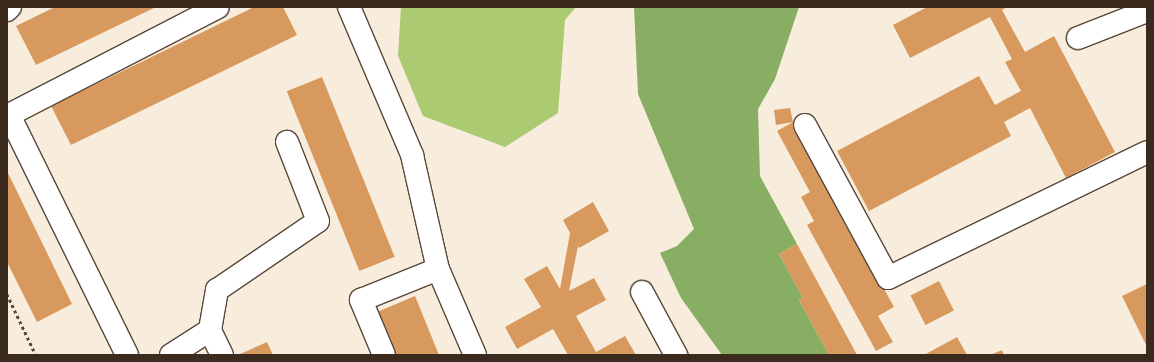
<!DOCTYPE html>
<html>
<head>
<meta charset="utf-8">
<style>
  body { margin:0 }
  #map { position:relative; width:1154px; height:362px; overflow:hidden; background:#f8eddc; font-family:Alegreya,serif }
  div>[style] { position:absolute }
  .green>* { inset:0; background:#abca71 }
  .forest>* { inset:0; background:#88ae63 }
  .building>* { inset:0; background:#d8995e; transform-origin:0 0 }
  .path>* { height:2.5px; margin-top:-1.25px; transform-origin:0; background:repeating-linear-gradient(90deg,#57473a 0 3px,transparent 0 6px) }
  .roads { filter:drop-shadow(1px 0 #57473a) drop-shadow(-1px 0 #57473a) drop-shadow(0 1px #57473a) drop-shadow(0 -1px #57473a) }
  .minor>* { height:22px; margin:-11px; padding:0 11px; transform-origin:11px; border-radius:11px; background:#fff }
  span { translate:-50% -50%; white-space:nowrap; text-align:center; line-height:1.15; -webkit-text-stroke:3px #fdfcf7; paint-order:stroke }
  .frame { position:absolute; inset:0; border:8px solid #3b2a1e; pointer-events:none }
</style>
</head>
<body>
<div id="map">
  <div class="green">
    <i style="clip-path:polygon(401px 7px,576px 7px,565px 20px,558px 113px,505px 147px,423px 116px,398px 56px)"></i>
  </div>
  <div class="forest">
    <i style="clip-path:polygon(634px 7px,799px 7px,775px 79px,758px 109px,760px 176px,797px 244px,779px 254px,803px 298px,799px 300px,829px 355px,722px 355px,681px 298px,660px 253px,677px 246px,694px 229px,638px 94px)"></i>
  </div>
  <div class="building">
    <i style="clip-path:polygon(55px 7px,156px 7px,36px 65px,16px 26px)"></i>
    <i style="clip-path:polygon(254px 7px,283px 7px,297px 35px,71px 145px,51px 106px)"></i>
    <i style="clip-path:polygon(927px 7px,1007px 7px,1002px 10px,1025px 52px,1054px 36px,1115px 152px,1066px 178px,1030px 108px,1004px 122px,1011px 136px,869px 211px,837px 151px,979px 76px,995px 105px,1021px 91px,1005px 62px,1012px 59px,990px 17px,910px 58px,893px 25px)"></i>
    <i style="left:322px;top:77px;width:194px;height:38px;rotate:68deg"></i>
    <i style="clip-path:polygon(790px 108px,793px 122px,894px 307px,878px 316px,893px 342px,876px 351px,807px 225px,814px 221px,801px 197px,810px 192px,777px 131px,793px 122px,776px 125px,774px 110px)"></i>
    <i style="clip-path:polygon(7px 171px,72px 304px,37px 322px,7px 262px)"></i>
    <i style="clip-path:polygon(593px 202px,609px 231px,579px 248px,578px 246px,569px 291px,594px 278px,606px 300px,576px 316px,596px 352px,625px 336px,636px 355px,568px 355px,553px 329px,517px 349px,505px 327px,541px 307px,524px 279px,547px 266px,560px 289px,570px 233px,563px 220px)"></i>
    <i style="clip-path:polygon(797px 244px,857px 355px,829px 355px,799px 300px,803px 298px,779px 254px)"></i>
    <i style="left:939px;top:281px;width:33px;height:32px;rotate:63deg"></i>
    <i style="clip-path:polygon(1147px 284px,1147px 347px,1122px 296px)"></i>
    <i style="clip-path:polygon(415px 296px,439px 355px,395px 355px,377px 312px)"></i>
    <i style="clip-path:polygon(957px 337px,967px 355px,924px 355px)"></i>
    <i style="clip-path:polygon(267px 342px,273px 355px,238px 355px)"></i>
    <i style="clip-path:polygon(1002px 350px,1004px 355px,990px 355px)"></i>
  </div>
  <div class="path">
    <i style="left:7px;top:294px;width:68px;rotate:64.6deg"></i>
  </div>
  <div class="roads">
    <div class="minor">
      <i style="left:349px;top:7px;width:161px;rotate:66.9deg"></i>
      <i style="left:412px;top:155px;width:117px;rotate:77.2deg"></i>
      <i style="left:438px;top:269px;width:94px;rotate:66.7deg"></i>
      <i style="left:7px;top:10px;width:4px;rotate:-45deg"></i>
      <i style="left:1078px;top:38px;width:74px;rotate:-21.4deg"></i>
      <i style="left:9px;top:115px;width:267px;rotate:63.8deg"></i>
      <i style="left:7px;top:116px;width:237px;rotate:-27.3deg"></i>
      <i style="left:805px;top:125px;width:174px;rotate:61.5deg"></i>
      <i style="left:888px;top:278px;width:288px;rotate:-25.9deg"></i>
      <i style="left:642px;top:292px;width:72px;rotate:61.6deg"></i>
      <i style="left:171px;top:355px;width:46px;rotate:-32.7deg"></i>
      <i style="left:222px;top:355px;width:28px;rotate:-116deg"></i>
      <i style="left:210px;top:330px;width:41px;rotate:-80.1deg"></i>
      <i style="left:217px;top:290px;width:122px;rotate:-34.3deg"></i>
      <i style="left:318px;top:221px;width:85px;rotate:-111.4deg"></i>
      <i style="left:384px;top:355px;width:60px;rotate:-112.7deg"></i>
      <i style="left:361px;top:300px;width:83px;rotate:-21.9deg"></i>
    </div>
  </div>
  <div class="frame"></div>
</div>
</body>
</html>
